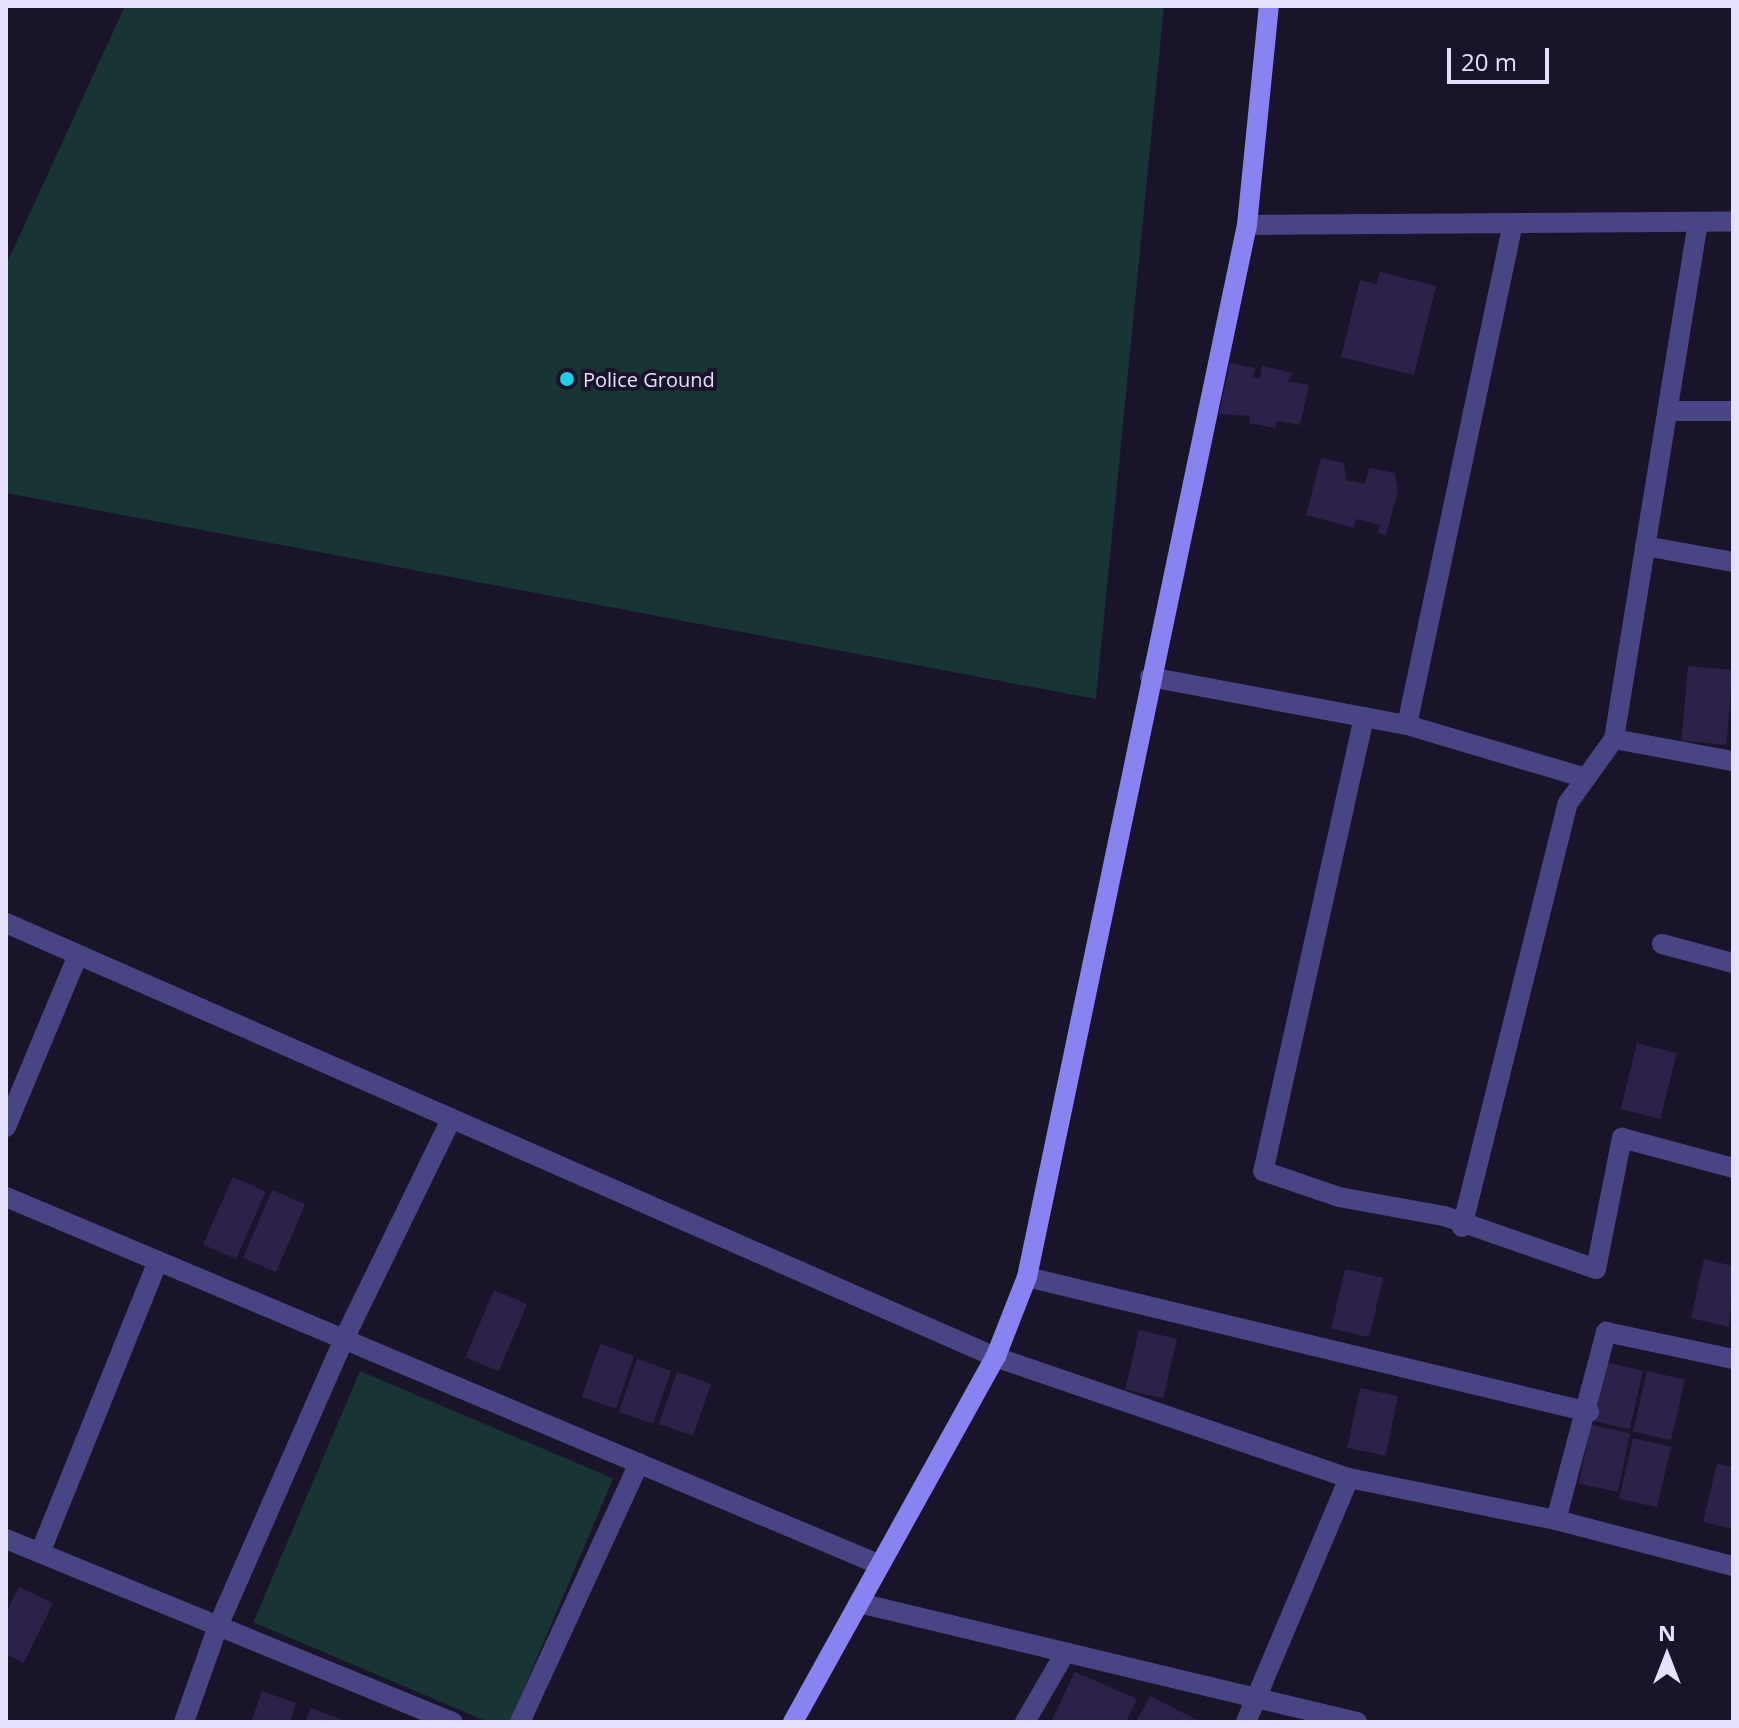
<!DOCTYPE html>
<html>
<head>
<meta charset="utf-8">
<style>
  body { margin:0 }
  #map { position:relative; width:1739px; height:1728px; overflow:hidden; background:#19142a; font-family:"Open Sans",sans-serif }
  div>[style] { position:absolute }
  .green>* { inset:0; background:#183434; transform-origin:0 0 }
  .building>* { inset:0; background:#2c2249; transform-origin:0 0 }
  .street>* { height:20px; margin:-10px; padding:0 10px; transform-origin:10px; border-radius:10px; background:#494584 }
  .secondary>* { height:20px; margin:-10px; padding:0 10px; transform-origin:10px; border-radius:10px; background:#8982f1 }
  .dots>* { width:22px; height:22px; translate:-50% -50%; box-sizing:border-box; border:4px solid #19142a; border-radius:50% }
  span { translate:-50% -50%; white-space:nowrap; text-align:center; line-height:1.15; -webkit-text-stroke:8px #19142a; paint-order:stroke }
  .poi-label { font-size:20px; color:#e5e1fc }
  .left { translate:0 -50%; text-align:left }
  .frame { position:absolute; inset:0; border:8px solid #e5e1fc; pointer-events:none }
  .north { position:absolute; left:1627px; top:1616px; width:80px; height:80px; -webkit-text-stroke:6px #19142a; paint-order:stroke; rotate:0deg; font-size:22px; font-weight:700; line-height:32px; text-align:center; color:#e5e1fc }
  .north::after { content:''; display:block; margin:auto; width:28px; height:36px; background:#e5e1fc; clip-path:polygon(50% 0,100% 100%,50% 72%,0 100%) }
  .scale { position:absolute; left:1447px; top:48px; width:102px; height:36px; box-sizing:border-box; border:4px solid #e5e1fc; border-top:0; padding-left:10px; font-size:24px; line-height:28px; white-space:nowrap; color:#e5e1fc; -webkit-text-stroke:6px #19142a; paint-order:stroke }
</style>
</head>
<body>
<div id="map">
  <div class="green">
    <i style="clip-path:polygon(125px 6px,1164px 6px,1096px 699px,6px 493px,6px 265px)"></i>
    <i style="left:360px;top:1371px;width:275px;height:273px;rotate:23deg"></i>
  </div>
  <div class="building">
    <i style="clip-path:polygon(1380px 272px,1436px 286px,1414px 375px,1341px 357px,1360px 280px,1377px 284px)"></i>
    <i style="clip-path:polygon(1230px 363px,1255px 368px,1253px 377px,1260px 379px,1262px 366px,1293px 373px,1288px 381px,1309px 385px,1300px 425px,1277px 421px,1275px 428px,1249px 423px,1250px 416px,1219px 414px)"></i>
    <i style="clip-path:polygon(1321px 458px,1344px 463px,1346px 480px,1365px 484px,1369px 468px,1395px 473px,1398px 491px,1386px 535px,1378px 533px,1380px 525px,1356px 519px,1354px 528px,1306px 515px)"></i>
    <i style="left:1688px;top:666px;width:45px;height:75px;rotate:5deg"></i>
    <i style="left:1637px;top:1043px;width:41px;height:68px;rotate:14deg"></i>
    <i style="left:233px;top:1177px;width:36px;height:74px;rotate:24deg"></i>
    <i style="left:272px;top:1190px;width:36px;height:74px;rotate:23deg"></i>
    <i style="clip-path:polygon(1704px 1259px,1733px 1266px,1729px 1327px,1691px 1318px)"></i>
    <i style="left:1345px;top:1269px;width:39px;height:61px;rotate:13deg"></i>
    <i style="left:494px;top:1290px;width:36px;height:73px;rotate:23deg"></i>
    <i style="left:1139px;top:1330px;width:39px;height:61px;rotate:13deg"></i>
    <i style="left:600px;top:1344px;width:36px;height:56px;rotate:19deg"></i>
    <i style="left:637px;top:1359px;width:36px;height:56px;rotate:19deg"></i>
    <i style="left:1605px;top:1362px;width:39px;height:60px;rotate:13deg"></i>
    <i style="left:1647px;top:1371px;width:39px;height:62px;rotate:13deg"></i>
    <i style="left:677px;top:1372px;width:36px;height:55px;rotate:19deg"></i>
    <i style="left:1360px;top:1388px;width:39px;height:61px;rotate:12deg"></i>
    <i style="left:1591px;top:1425px;width:40px;height:60px;rotate:12deg"></i>
    <i style="left:1633px;top:1438px;width:39px;height:62px;rotate:13deg"></i>
    <i style="clip-path:polygon(1717px 1464px,1733px 1467px,1733px 1529px,1703px 1522px)"></i>
    <i style="clip-path:polygon(19px 1587px,53px 1603px,24px 1663px,6px 1654px,6px 1613px)"></i>
    <i style="clip-path:polygon(1075px 1672px,1137px 1699px,1126px 1722px,1051px 1722px)"></i>
    <i style="clip-path:polygon(262px 1691px,296px 1703px,290px 1722px,251px 1722px)"></i>
    <i style="clip-path:polygon(1150px 1696px,1201px 1722px,1136px 1722px)"></i>
    <i style="clip-path:polygon(311px 1708px,349px 1722px,305px 1722px)"></i>
  </div>
  <div class="street">
    <i style="left:1513px;top:223px;width:513px;rotate:101.92deg"></i>
    <i style="left:1407px;top:725px;width:187px;rotate:16.5deg"></i>
    <i style="left:1247px;top:225px;width:486px;rotate:-0.4deg"></i>
    <i style="left:1667px;top:411px;width:66px"></i>
    <i style="left:1645px;top:546px;width:89px;rotate:10.3deg"></i>
    <i style="left:1150px;top:677px;width:261px;rotate:10.6deg"></i>
    <i style="left:1364px;top:717px;width:465px;rotate:102.5deg"></i>
    <i style="left:1263px;top:1171px;width:80px;rotate:18.9deg"></i>
    <i style="left:1339px;top:1197px;width:107px;rotate:10.3deg"></i>
    <i style="left:1444px;top:1216px;width:161px;rotate:19.2deg"></i>
    <i style="left:1596px;top:1269px;width:134px;rotate:-78.8deg"></i>
    <i style="left:1622px;top:1138px;width:115px;rotate:15.1deg"></i>
    <i style="left:1614px;top:739px;width:121px;rotate:10.5deg"></i>
    <i style="left:6px;top:923px;width:1080px;rotate:23.69deg"></i>
    <i style="left:995px;top:1357px;width:374px;rotate:18.9deg"></i>
    <i style="left:1349px;top:1478px;width:211px;rotate:11.5deg"></i>
    <i style="left:1556px;top:1520px;width:183px;rotate:14.6deg"></i>
    <i style="left:1662px;top:944px;width:73px;rotate:15deg"></i>
    <i style="left:6px;top:1127px;width:184px;rotate:-67.3deg"></i>
    <i style="left:6px;top:1197px;width:948px;rotate:22.83deg"></i>
    <i style="left:1462px;top:1227px;width:437px;rotate:-76deg"></i>
    <i style="left:1568px;top:803px;width:79px;rotate:-54.3deg"></i>
    <i style="left:1614px;top:739px;width:524px;rotate:-80.77deg"></i>
    <i style="left:1027px;top:1277px;width:578px;rotate:13.51deg"></i>
    <i style="left:1556px;top:1520px;width:195px;rotate:-75.1deg"></i>
    <i style="left:1606px;top:1332px;width:130px;rotate:12deg"></i>
    <i style="left:6px;top:1539px;width:483px;rotate:22.3deg"></i>
    <i style="left:40px;top:1553px;width:315px;rotate:-68deg"></i>
    <i style="left:859px;top:1603px;width:512px;rotate:13.44deg"></i>
    <i style="left:184px;top:1722px;width:102px;rotate:-70.5deg"></i>
    <i style="left:218px;top:1626px;width:313px;rotate:-66.3deg"></i>
    <i style="left:344px;top:1339px;width:244px;rotate:-64deg"></i>
    <i style="left:520px;top:1722px;width:285px;rotate:-65.3deg"></i>
    <i style="left:1025px;top:1722px;width:80px;rotate:-59.9deg"></i>
    <i style="left:1246px;top:1722px;width:265px;rotate:-67.1deg"></i>
  </div>
  <div class="secondary">
    <i style="left:793px;top:1722px;width:419px;rotate:-61deg"></i>
    <i style="left:996px;top:1356px;width:85px;rotate:-68.6deg"></i>
    <i style="left:1027px;top:1277px;width:1075px;rotate:-78.19deg"></i>
    <i style="left:1247px;top:225px;width:220px;rotate:-84.3deg"></i>
  </div>
  <div class="dots">
    <i style="left:567px;top:379px;background:#22cce7"></i>
  </div>
  <div class="poi-label">
    <span class="left" style="left:583px;top:379px">Police Ground</span>
  </div>
  <div class="frame"></div>
  <div class="north">N</div>
  <div class="scale">20 m</div>
</div>
</body>
</html>
